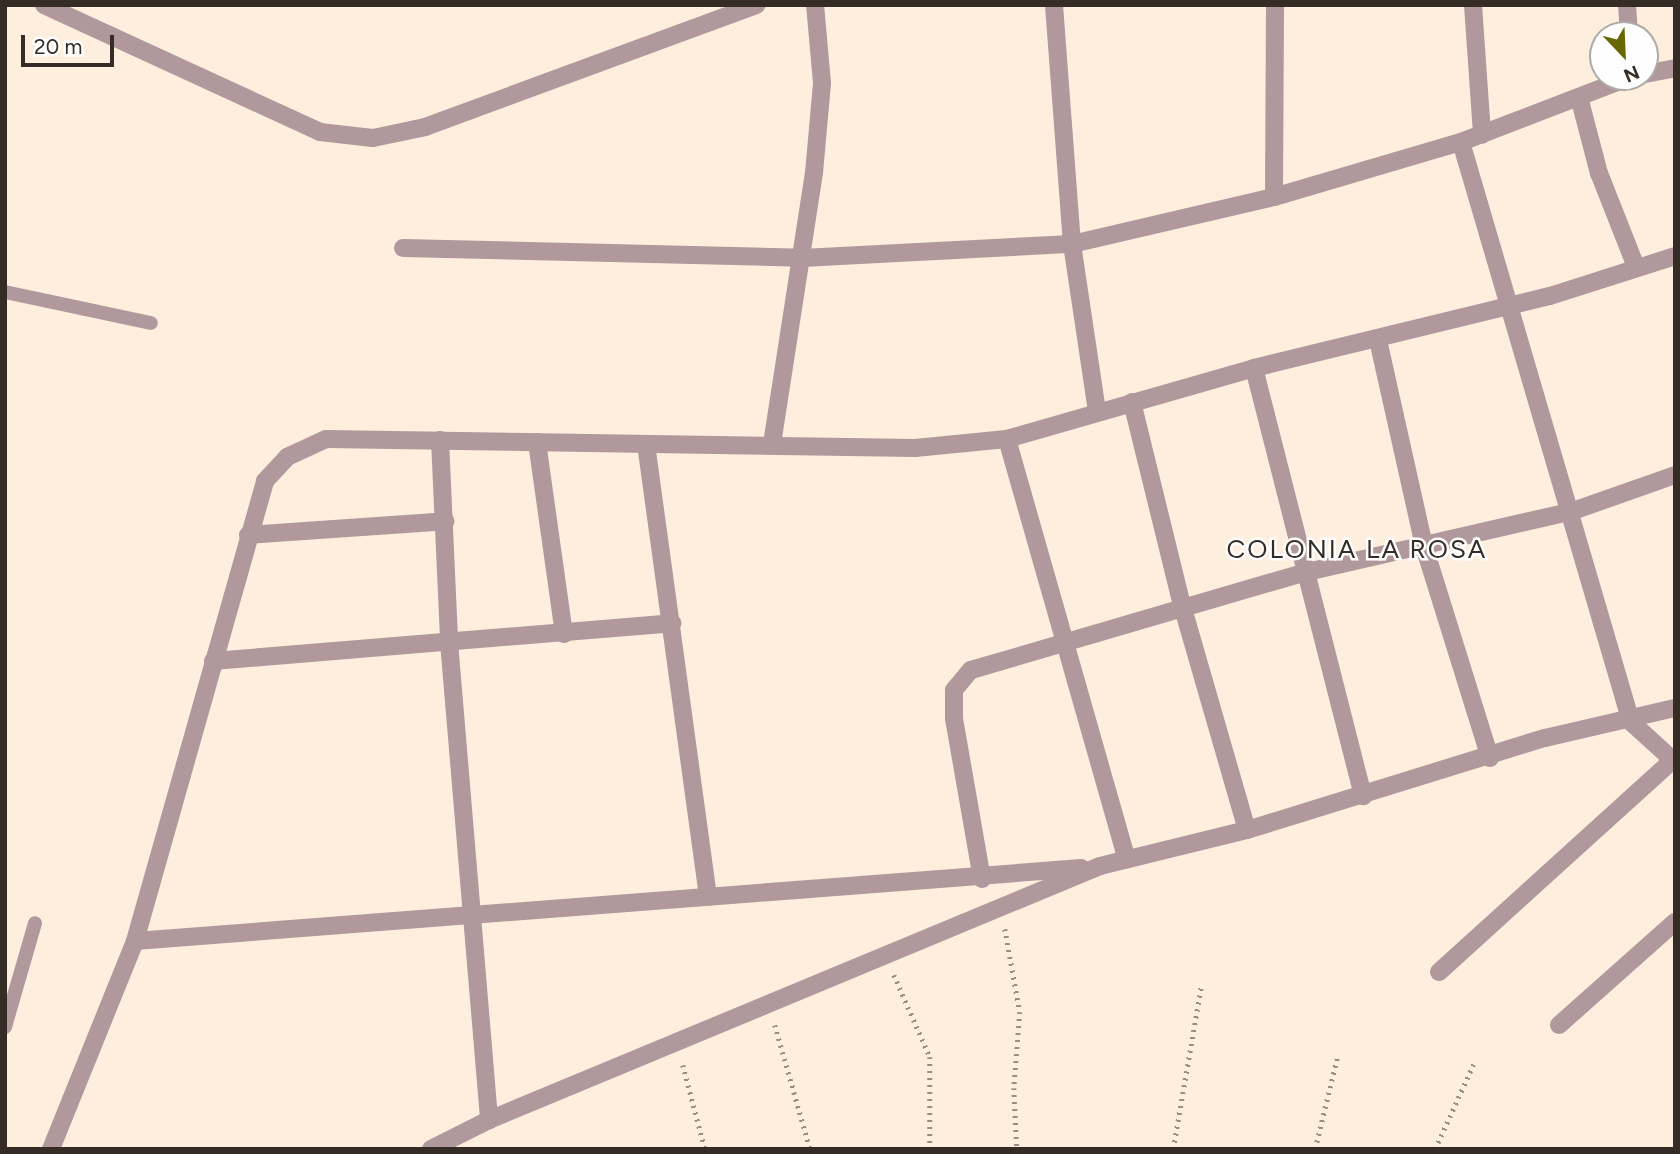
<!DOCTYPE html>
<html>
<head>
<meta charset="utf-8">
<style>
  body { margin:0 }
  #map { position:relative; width:1680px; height:1154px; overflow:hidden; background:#feeede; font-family:Figtree,sans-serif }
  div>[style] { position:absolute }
  .path>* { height:4.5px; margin-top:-2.25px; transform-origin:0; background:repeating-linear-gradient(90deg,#9a8e83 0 2px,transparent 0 7px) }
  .lane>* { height:14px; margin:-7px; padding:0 7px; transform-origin:7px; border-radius:7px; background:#b0989d }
  .street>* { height:18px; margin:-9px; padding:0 9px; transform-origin:9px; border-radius:9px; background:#b0989d }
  span { translate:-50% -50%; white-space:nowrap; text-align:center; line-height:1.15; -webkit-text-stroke:5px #fefefe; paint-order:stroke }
  .neighbourhood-label { font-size:26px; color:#342c25; letter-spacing:2px }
  .frame { position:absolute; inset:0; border:7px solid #342c25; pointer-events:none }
  .north { position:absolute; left:1589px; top:21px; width:70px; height:70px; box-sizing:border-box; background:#fefefe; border:2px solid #adaaa7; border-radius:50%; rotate:157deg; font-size:19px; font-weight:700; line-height:28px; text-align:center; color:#342c25 }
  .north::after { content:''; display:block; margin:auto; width:24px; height:32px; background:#686700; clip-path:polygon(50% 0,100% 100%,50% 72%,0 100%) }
  .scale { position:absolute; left:21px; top:35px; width:93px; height:32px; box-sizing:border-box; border:4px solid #342c25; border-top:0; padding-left:9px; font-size:21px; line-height:24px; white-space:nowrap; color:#342c25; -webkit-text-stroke:5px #fefefe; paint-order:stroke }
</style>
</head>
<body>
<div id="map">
  <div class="path">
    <i style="left:1005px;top:929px;width:84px;rotate:79.8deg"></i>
    <i style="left:1020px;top:1012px;width:76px;rotate:94.5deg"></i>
    <i style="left:1014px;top:1088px;width:61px;rotate:87.2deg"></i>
    <i style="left:894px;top:975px;width:90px;rotate:66.3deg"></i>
    <i style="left:930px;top:1057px;width:92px;rotate:90deg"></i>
    <i style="left:775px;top:1025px;width:129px;rotate:74.2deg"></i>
    <i style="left:683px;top:1065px;width:87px;rotate:75.3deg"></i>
    <i style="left:1173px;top:1149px;width:164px;rotate:-80.2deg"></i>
    <i style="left:1315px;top:1149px;width:94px;rotate:-76.4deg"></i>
    <i style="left:1435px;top:1149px;width:97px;rotate:-65.6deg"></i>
  </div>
  <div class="lane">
    <i style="left:5px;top:292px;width:149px;rotate:12deg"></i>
    <i style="left:5px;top:1027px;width:108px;rotate:-73.9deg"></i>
  </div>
  <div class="street">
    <i style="left:44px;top:5px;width:304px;rotate:24.7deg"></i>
    <i style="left:320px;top:132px;width:53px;rotate:6.5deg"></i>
    <i style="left:373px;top:138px;width:53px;rotate:-11.9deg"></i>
    <i style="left:425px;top:127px;width:353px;rotate:-20.2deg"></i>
    <i style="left:1054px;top:5px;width:240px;rotate:85.7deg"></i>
    <i style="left:1072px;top:244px;width:169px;rotate:81.5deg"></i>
    <i style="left:1473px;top:5px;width:130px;rotate:86deg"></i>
    <i style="left:1627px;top:5px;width:30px;rotate:86deg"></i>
    <i style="left:1645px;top:74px;width:31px;rotate:-11deg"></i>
    <i style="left:1579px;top:97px;width:79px;rotate:75.3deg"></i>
    <i style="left:1599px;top:173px;width:101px;rotate:68.5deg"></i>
    <i style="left:1461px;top:142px;width:604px;rotate:73.66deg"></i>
    <i style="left:1631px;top:722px;width:59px;rotate:42.3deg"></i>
    <i style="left:1274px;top:197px;width:192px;rotate:-89.7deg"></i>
    <i style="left:403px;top:248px;width:399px;rotate:1.4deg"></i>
    <i style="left:802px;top:258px;width:270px;rotate:-3deg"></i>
    <i style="left:1072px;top:244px;width:207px;rotate:-13.1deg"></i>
    <i style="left:1274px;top:197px;width:195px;rotate:-16.4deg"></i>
    <i style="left:1461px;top:142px;width:181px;rotate:-21deg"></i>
    <i style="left:1378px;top:340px;width:211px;rotate:77.4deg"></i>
    <i style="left:1424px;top:546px;width:222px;rotate:72.7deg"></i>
    <i style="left:1254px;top:368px;width:442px;rotate:75.7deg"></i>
    <i style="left:1132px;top:402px;width:209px;rotate:76.2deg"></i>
    <i style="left:1182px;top:605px;width:234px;rotate:73.9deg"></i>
    <i style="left:1007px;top:439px;width:437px;rotate:74.1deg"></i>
    <i style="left:440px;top:440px;width:202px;rotate:87.4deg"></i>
    <i style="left:449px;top:642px;width:480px;rotate:85.2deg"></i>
    <i style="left:537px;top:442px;width:194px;rotate:82deg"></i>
    <i style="left:646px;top:444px;width:457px;rotate:82.2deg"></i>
    <i style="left:772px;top:444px;width:274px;rotate:-81.2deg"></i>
    <i style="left:814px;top:173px;width:90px;rotate:-84.9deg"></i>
    <i style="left:822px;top:83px;width:78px;rotate:-95.1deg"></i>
    <i style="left:248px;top:535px;width:198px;rotate:-4deg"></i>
    <i style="left:213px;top:661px;width:461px;rotate:-4.7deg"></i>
    <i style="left:982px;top:879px;width:163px;rotate:-99.9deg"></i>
    <i style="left:954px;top:718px;width:28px;rotate:-90deg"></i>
    <i style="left:954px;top:690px;width:26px;rotate:-50deg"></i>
    <i style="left:971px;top:670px;width:350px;rotate:-16.3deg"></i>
    <i style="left:1307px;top:572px;width:270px;rotate:-12.9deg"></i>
    <i style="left:1570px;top:512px;width:111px;rotate:-19.4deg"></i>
    <i style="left:135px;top:941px;width:949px;rotate:-4.41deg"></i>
    <i style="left:1439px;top:972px;width:316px;rotate:-42.2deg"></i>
    <i style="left:1559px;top:1025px;width:155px;rotate:-41.6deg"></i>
    <i style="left:51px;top:1149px;width:224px;rotate:-68deg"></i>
    <i style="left:135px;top:941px;width:478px;rotate:-74.2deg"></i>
    <i style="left:265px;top:481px;width:33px;rotate:-47deg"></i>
    <i style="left:287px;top:457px;width:43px;rotate:-24.8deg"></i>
    <i style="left:326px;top:439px;width:589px;rotate:0.88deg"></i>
    <i style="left:915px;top:448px;width:92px;rotate:-5.6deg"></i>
    <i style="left:1007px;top:439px;width:257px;rotate:-16deg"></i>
    <i style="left:1254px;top:368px;width:305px;rotate:-13.7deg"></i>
    <i style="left:1550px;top:296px;width:131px;rotate:-17.7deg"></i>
    <i style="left:431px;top:1149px;width:65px;rotate:-26.6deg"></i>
    <i style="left:489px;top:1120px;width:662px;rotate:-22.57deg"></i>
    <i style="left:1100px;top:866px;width:151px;rotate:-13.8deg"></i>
    <i style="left:1247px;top:830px;width:312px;rotate:-17.2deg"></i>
    <i style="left:1545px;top:738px;width:133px;rotate:-13deg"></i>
  </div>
  <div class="neighbourhood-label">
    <span style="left:1357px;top:550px">COLONIA LA ROSA</span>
  </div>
  <div class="frame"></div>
  <div class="north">N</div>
  <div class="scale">20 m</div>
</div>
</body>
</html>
